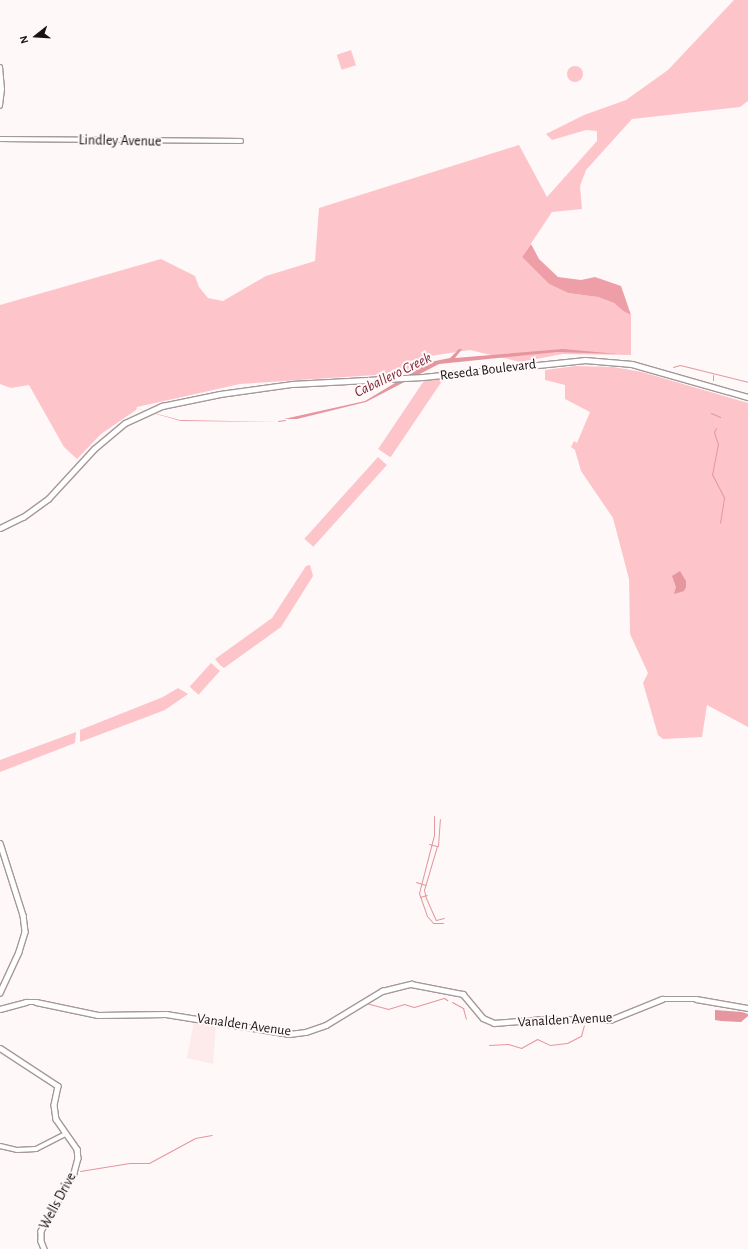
<!DOCTYPE html>
<html>
<head>
<meta charset="utf-8">
<style>
  body { margin:0 }
  #map { position:relative; width:748px; height:1249px; overflow:hidden; background:#fef8f8; font-family:"Alegreya Sans",sans-serif }
  div>[style] { position:absolute }
  .built>* { inset:0; background:#fdeaeb }
  .green>* { inset:0; background:#fdc5ca; transform-origin:0 0 }
  .round { border-radius:50% }
  .forest>* { inset:0; background:#ee9ea6 }
  .water>* { inset:0; background:#e5969e }
  .stream>* { height:1px; margin:-0.5px; padding:0 0.5px; transform-origin:0.5px; border-radius:0.5px; background:#e5969e }
  .roads { filter:drop-shadow(1px 0 #a59899) drop-shadow(-1px 0 #a59899) drop-shadow(0 1px #a59899) drop-shadow(0 -1px #a59899) }
  .tertiary>* { height:4px; margin:-2px; padding:0 2px; transform-origin:2px; border-radius:2px; background:#fff }
  .secondary>* { height:4.5px; margin:-2.25px; padding:0 2.25px; transform-origin:2.25px; border-radius:2.25px; background:#fff }
  span { translate:-50% -50%; white-space:nowrap; text-align:center; line-height:1.15; -webkit-text-stroke:4px #fef8f8; paint-order:stroke }
  .street-label { font-size:14px; color:#171213 }
  .water-label { font-size:15px; color:#7a1f32; font-style:italic }
  .north { position:absolute; left:16px; top:16px; width:40px; height:40px; -webkit-text-stroke:3px #fef8f8; paint-order:stroke; rotate:253deg; font-size:11px; font-weight:700; line-height:16px; text-align:center; color:#171213 }
  .north::after { content:''; display:block; margin:auto; width:14px; height:18px; background:#171213; clip-path:polygon(50% 0,100% 100%,50% 72%,0 100%) }
</style>
</head>
<body>
<div id="map">
  <div class="built">
    <i style="clip-path:polygon(194px 1021px,216px 1024px,213px 1064px,187px 1058px)"></i>
  </div>
  <div class="green">
    <i style="clip-path:polygon(734px 0,748px 0,748px 101px,740px 107px,632px 119px,586px 170px,580px 186px,582px 209px,552px 212px,522px 257px,549px 284px,568px 293px,598px 297px,614px 303px,623px 311px,631px 315px,631px 355px,563px 354px,520px 362px,470px 350px,430px 356px,419px 369px,406px 373px,240px 384px,137px 407px,136px 410px,101px 434px,77px 459px,64px 447px,29px 385px,11px 388px,0 384px,0 305px,161px 259px,195px 276px,199px 287px,208px 298px,223px 301px,266px 276px,315px 261px,319px 208px,519px 145px,547px 197px,597px 141px,597px 131px,586px 130px,552px 140px,546px 134px,584px 115px,626px 100px,668px 70px)"></i>
    <i style="left:351px;top:50px;width:16px;height:15px;rotate:72deg"></i>
    <i class="round" style="left:567px;top:66px;width:16px;height:16px"></i>
    <i style="clip-path:polygon(576px 366px,613px 367px,642px 372px,748px 403px,748px 727px,707px 705px,702px 737px,663px 739px,658px 735px,643px 683px,648px 673px,630px 634px,629px 579px,613px 518px,581px 471px,575px 450px,571px 447px,574px 441px,577px 443px,590px 412px,565px 399px,565px 385px,545px 380px,545px 370px)"></i>
    <i style="left:442px;top:381px;width:92px;height:15px;rotate:124deg"></i>
    <i style="left:378px;top:457px;width:12px;height:110px;rotate:42deg"></i>
    <i style="clip-path:polygon(310px 565px,313px 576px,281px 627px,224px 668px,220px 665px,215px 659px,272px 618px,306px 566px)"></i>
    <i style="left:211px;top:663px;width:12px;height:32px;rotate:42deg"></i>
    <i style="clip-path:polygon(178px 688px,188px 694px,165px 710px,80px 742px,80px 730px,163px 697px)"></i>
    <i style="clip-path:polygon(76px 732px,75px 743px,0 772px,0 760px)"></i>
  </div>
  <div class="forest">
    <i style="clip-path:polygon(531px 244px,539px 259px,558px 277px,581px 280px,595px 277px,621px 286px,631px 315px,623px 311px,614px 303px,598px 297px,568px 293px,549px 284px,522px 257px)"></i>
  </div>
  <div class="water">
    <i style="clip-path:polygon(459px 349px,462px 349px,455px 358px,563px 349px,618px 354px,557px 352px,439px 364px,366px 402px,297px 419px,284px 419px,365px 401px,430px 362px,450px 358px)"></i>
    <i style="clip-path:polygon(131px 407px,180px 420px,279px 422px,181px 421px)"></i>
    <i style="clip-path:polygon(680px 571px,686px 581px,686px 587px,684px 591px,674px 594px,676px 587px,672px 576px)"></i>
    <i style="clip-path:polygon(715px 1010px,742px 1012px,748px 1014px,748px 1016px,741px 1022px,721px 1021px,715px 1020px)"></i>
  </div>
  <div class="stream">
    <i style="left:673px;top:367px;width:7px;rotate:-16deg"></i>
    <i style="left:680px;top:365px;width:70px;rotate:14deg"></i>
    <i style="left:713px;top:375px;width:5px;rotate:90deg"></i>
    <i style="left:711px;top:413px;width:10px;rotate:24deg"></i>
    <i style="left:278px;top:421px;width:7px;rotate:-8deg"></i>
    <i style="left:716px;top:428px;width:4px;rotate:117deg"></i>
    <i style="left:714px;top:432px;width:13px;rotate:72deg"></i>
    <i style="left:718px;top:444px;width:31px;rotate:101deg"></i>
    <i style="left:712px;top:474px;width:27px;rotate:63deg"></i>
    <i style="left:724px;top:498px;width:25px;rotate:99deg"></i>
    <i style="left:434px;top:816px;width:19px;rotate:90deg"></i>
    <i style="left:434px;top:835px;width:60px;rotate:104.5deg"></i>
    <i style="left:419px;top:893px;width:24px;rotate:71deg"></i>
    <i style="left:427px;top:916px;width:9px;rotate:49deg"></i>
    <i style="left:433px;top:923px;width:10px"></i>
    <i style="left:429px;top:844px;width:8px;rotate:14deg"></i>
    <i style="left:437px;top:846px;width:46px;rotate:106.5deg"></i>
    <i style="left:424px;top:890px;width:8px;rotate:76deg"></i>
    <i style="left:426px;top:898px;width:24px;rotate:66deg"></i>
    <i style="left:436px;top:920px;width:8px;rotate:-14deg"></i>
    <i style="left:438px;top:846px;width:27px;rotate:-86deg"></i>
    <i style="left:416px;top:882px;width:10px;rotate:17deg"></i>
    <i style="left:420px;top:897px;width:7px;rotate:-16deg"></i>
    <i style="left:452px;top:1002px;width:13px;rotate:29deg"></i>
    <i style="left:463px;top:1008px;width:11px;rotate:75deg"></i>
    <i style="left:366px;top:1003px;width:23px;rotate:15deg"></i>
    <i style="left:388px;top:1009px;width:17px;rotate:-17deg"></i>
    <i style="left:404px;top:1004px;width:10px;rotate:17deg"></i>
    <i style="left:414px;top:1007px;width:31px;rotate:-17deg"></i>
    <i style="left:444px;top:998px;width:4px;rotate:34deg"></i>
    <i style="left:489px;top:1045px;width:19px;rotate:-3deg"></i>
    <i style="left:508px;top:1044px;width:14px;rotate:17deg"></i>
    <i style="left:521px;top:1048px;width:18px;rotate:-29deg"></i>
    <i style="left:537px;top:1039px;width:14px;rotate:25deg"></i>
    <i style="left:550px;top:1045px;width:17px;rotate:-7deg"></i>
    <i style="left:567px;top:1043px;width:16px;rotate:-27deg"></i>
    <i style="left:581px;top:1036px;width:11px;rotate:-75deg"></i>
    <i style="left:80px;top:1171px;width:50px;rotate:-9.3deg"></i>
    <i style="left:129px;top:1163px;width:20px"></i>
    <i style="left:149px;top:1163px;width:52px;rotate:-28.5deg"></i>
    <i style="left:195px;top:1138px;width:17px;rotate:-10deg"></i>
  </div>
  <div class="roads">
    <div class="tertiary">
      <i style="left:0;top:67px;width:22px;rotate:85deg"></i>
      <i style="left:2px;top:89px;width:17px;rotate:97deg"></i>
      <i style="left:0;top:139px;width:241px;rotate:0.5deg"></i>
      <i style="left:0;top:1146px;width:17px;rotate:13deg"></i>
      <i style="left:17px;top:1150px;width:19px;rotate:-3deg"></i>
      <i style="left:36px;top:1149px;width:33px;rotate:-27deg"></i>
    </div>
    <div class="secondary">
      <i style="left:0;top:528px;width:25px;rotate:-26deg"></i>
      <i style="left:23px;top:517px;width:31px;rotate:-36deg"></i>
      <i style="left:48px;top:499px;width:68px;rotate:-47.4deg"></i>
      <i style="left:94px;top:449px;width:40px;rotate:-40deg"></i>
      <i style="left:125px;top:423px;width:41px;rotate:-24.7deg"></i>
      <i style="left:162px;top:406px;width:59px;rotate:-11.7deg"></i>
      <i style="left:220px;top:394px;width:73px;rotate:-7.9deg"></i>
      <i style="left:292px;top:384px;width:131px;rotate:-3.1deg"></i>
      <i style="left:423px;top:377px;width:163px;rotate:-6deg"></i>
      <i style="left:585px;top:360px;width:47px;rotate:4.9deg"></i>
      <i style="left:632px;top:364px;width:121px;rotate:15.9deg"></i>
      <i style="left:0;top:843px;width:76px;rotate:72.3deg"></i>
      <i style="left:23px;top:915px;width:17px;rotate:83deg"></i>
      <i style="left:25px;top:932px;width:21px;rotate:107deg"></i>
      <i style="left:19px;top:952px;width:45px;rotate:114.9deg"></i>
      <i style="left:0;top:1009px;width:27px;rotate:-15deg"></i>
      <i style="left:26px;top:1002px;width:10px"></i>
      <i style="left:36px;top:1002px;width:63px;rotate:11.8deg"></i>
      <i style="left:98px;top:1015px;width:68px;rotate:-0.8deg"></i>
      <i style="left:166px;top:1014px;width:125px;rotate:9.2deg"></i>
      <i style="left:289px;top:1034px;width:17px;rotate:-7deg"></i>
      <i style="left:306px;top:1032px;width:21px;rotate:-19deg"></i>
      <i style="left:326px;top:1025px;width:66px;rotate:-31.3deg"></i>
      <i style="left:382px;top:991px;width:30px;rotate:-14deg"></i>
      <i style="left:411px;top:984px;width:53px;rotate:10.9deg"></i>
      <i style="left:463px;top:994px;width:31px;rotate:50deg"></i>
      <i style="left:483px;top:1018px;width:12px;rotate:24deg"></i>
      <i style="left:494px;top:1023px;width:51px;rotate:-4.5deg"></i>
      <i style="left:545px;top:1019px;width:65px;rotate:0.9deg"></i>
      <i style="left:610px;top:1020px;width:56px;rotate:-22deg"></i>
      <i style="left:662px;top:999px;width:34px"></i>
      <i style="left:696px;top:999px;width:53px;rotate:9.8deg"></i>
      <i style="left:0;top:1048px;width:69px;rotate:33.2deg"></i>
      <i style="left:58px;top:1086px;width:19px;rotate:102deg"></i>
      <i style="left:54px;top:1105px;width:14px;rotate:82deg"></i>
      <i style="left:56px;top:1119px;width:37px;rotate:55deg"></i>
      <i style="left:77px;top:1149px;width:9px;rotate:84deg"></i>
      <i style="left:78px;top:1158px;width:16px;rotate:105deg"></i>
      <i style="left:74px;top:1173px;width:67px;rotate:119.6deg"></i>
      <i style="left:41px;top:1231px;width:10px;rotate:90deg"></i>
      <i style="left:41px;top:1241px;width:9px;rotate:69deg"></i>
    </div>
  </div>
  <div class="street-label">
    <span style="left:120px;top:141px;rotate:1deg">Lindley Avenue</span>
    <span style="left:488px;top:370px;rotate:-7deg">Reseda Boulevard</span>
    <span style="left:565px;top:1020px;rotate:-3deg">Vanalden Avenue</span>
    <span style="left:244px;top:1025px;rotate:8deg">Vanalden Avenue</span>
    <span style="left:58px;top:1201px;rotate:-62deg">Wells Drive</span>
  </div>
  <div class="water-label">
    <span style="left:393px;top:375px;rotate:-26deg">Caballero Creek</span>
  </div>
  <div class="north">N</div>
</div>
</body>
</html>
